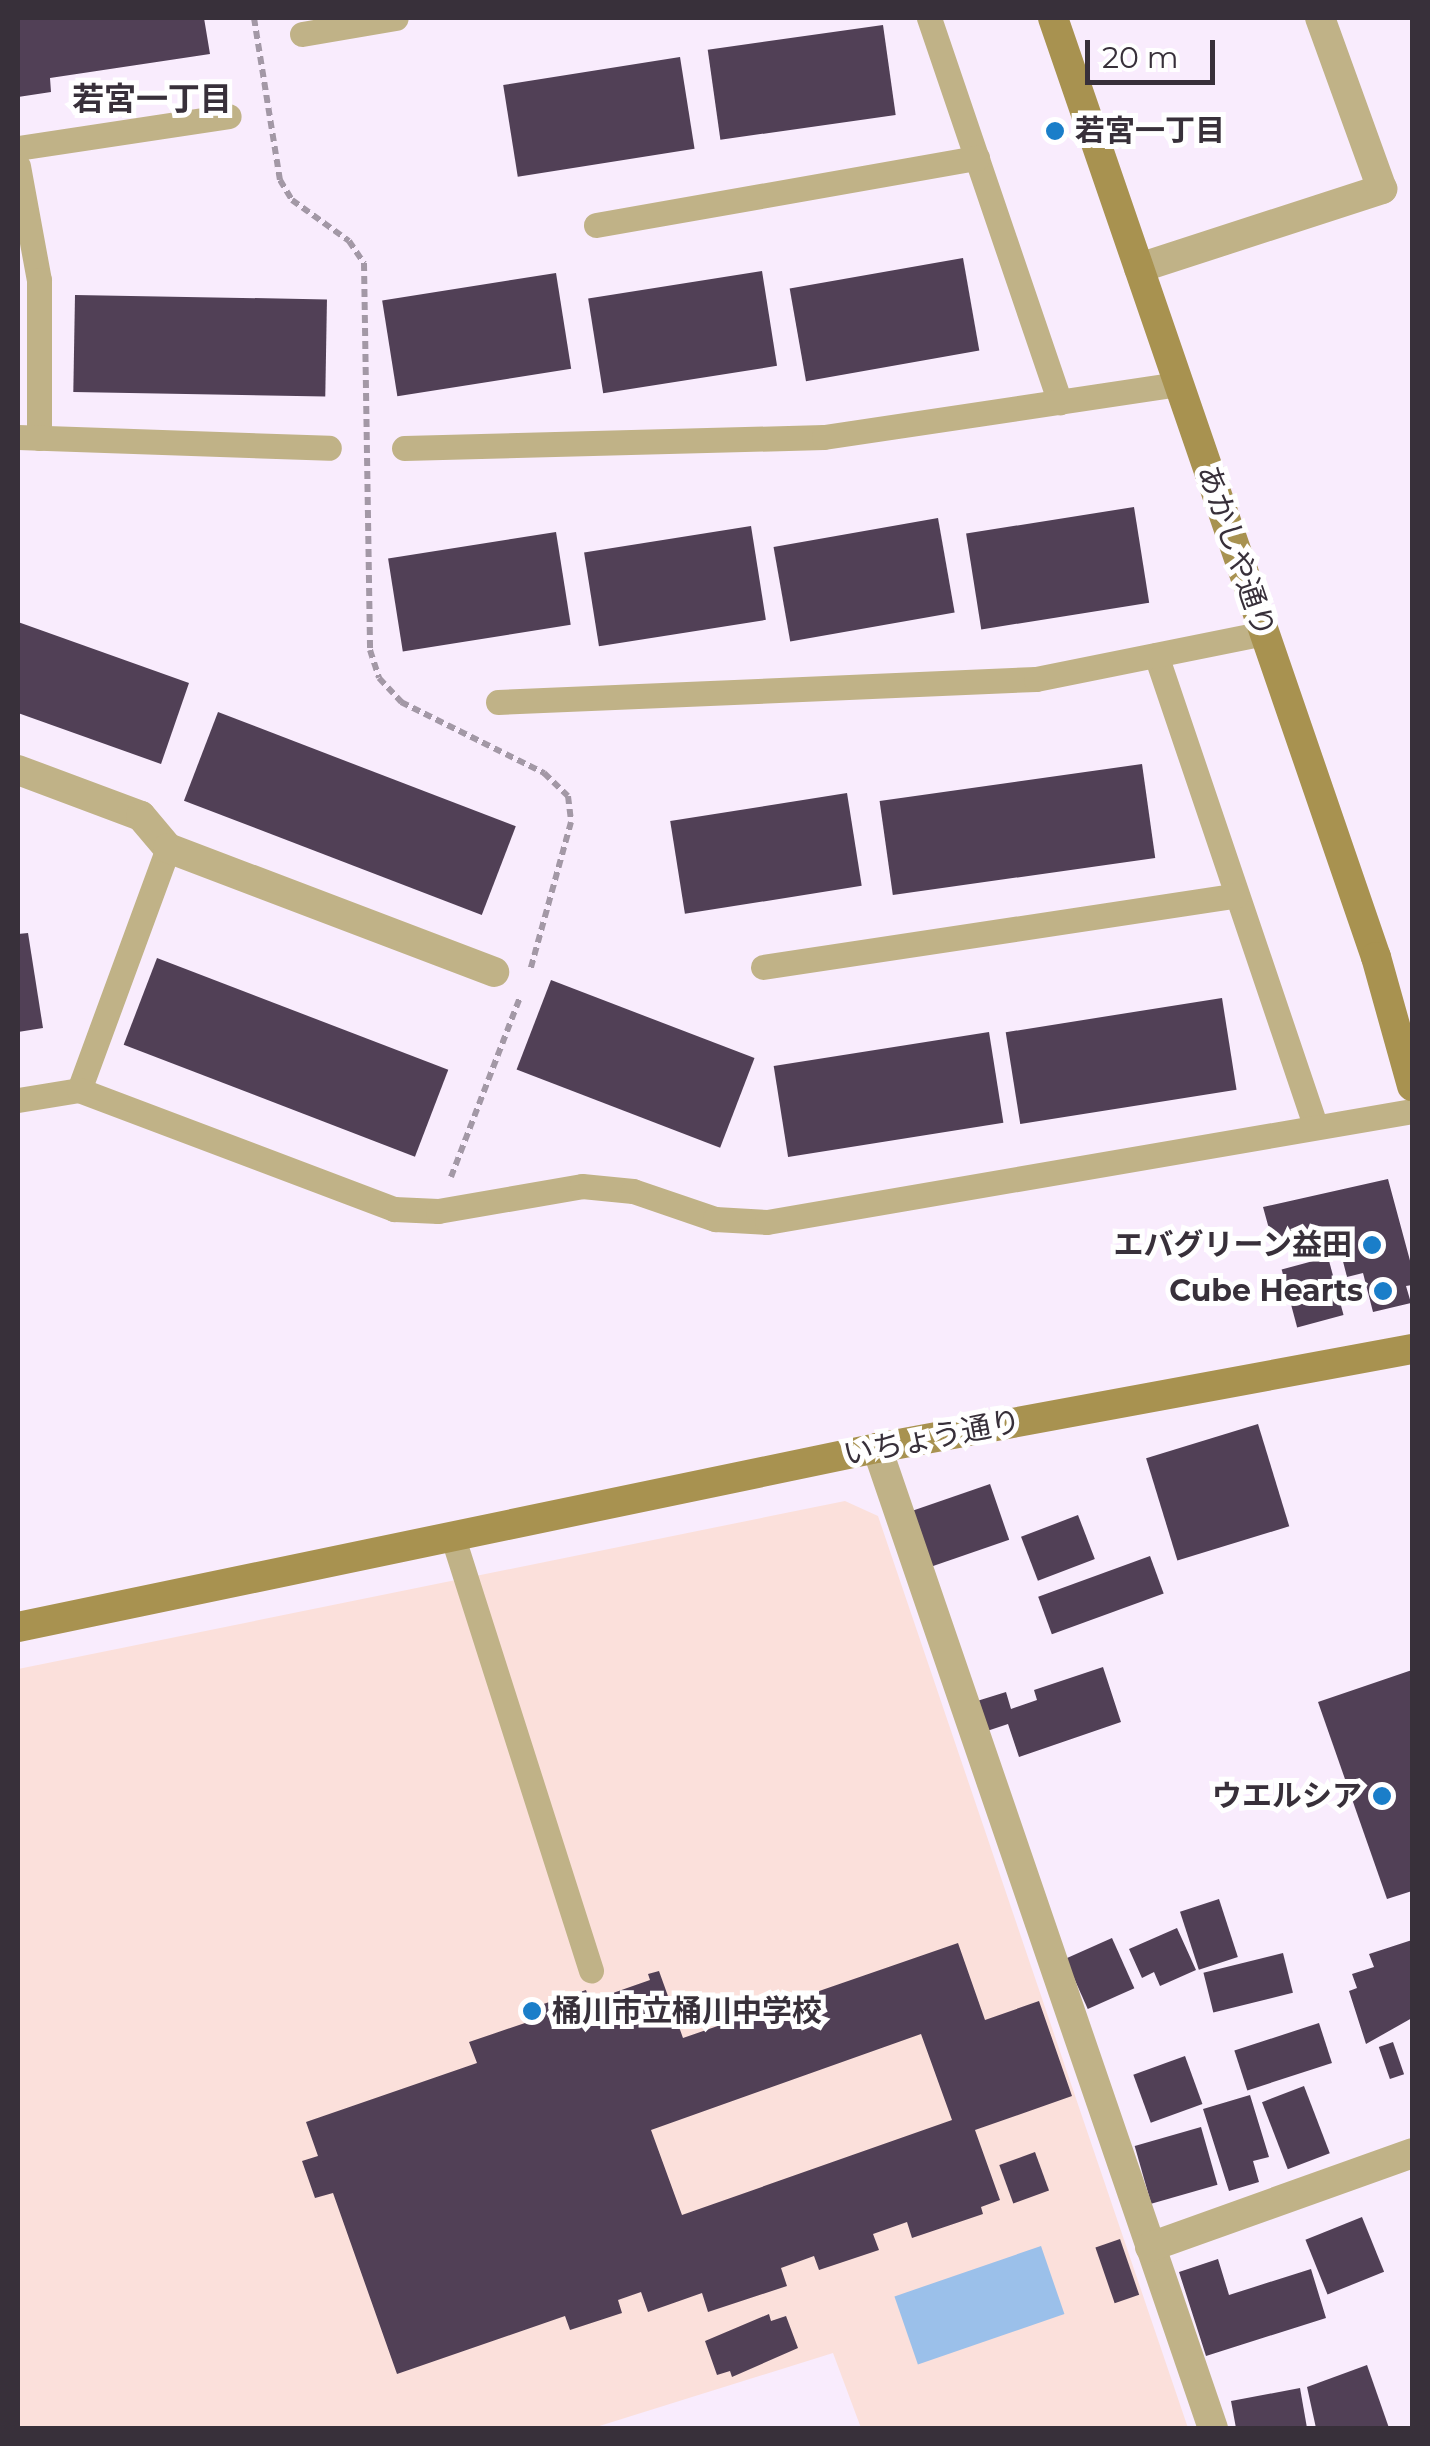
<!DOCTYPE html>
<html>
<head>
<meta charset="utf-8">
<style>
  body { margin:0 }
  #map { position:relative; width:1430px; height:2446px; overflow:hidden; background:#f9ecfd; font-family:Montserrat,"Noto Sans JP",sans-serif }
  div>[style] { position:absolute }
  .education>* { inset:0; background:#fbe0db }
  .water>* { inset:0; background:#9bc0ea; transform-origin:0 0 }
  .building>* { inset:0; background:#514056; transform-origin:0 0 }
  .path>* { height:6px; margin-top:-3px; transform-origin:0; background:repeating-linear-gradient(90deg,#a398a6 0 8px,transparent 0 13px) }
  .lane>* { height:25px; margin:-12.5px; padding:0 12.5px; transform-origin:12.5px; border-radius:12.5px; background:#c0b287 }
  .street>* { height:30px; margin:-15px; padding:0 15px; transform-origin:15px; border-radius:15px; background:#c0b287 }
  .secondary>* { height:30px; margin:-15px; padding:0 15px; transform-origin:15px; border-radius:15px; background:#a89250 }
  .dots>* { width:28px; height:28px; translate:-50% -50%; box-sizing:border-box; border:5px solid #fff; border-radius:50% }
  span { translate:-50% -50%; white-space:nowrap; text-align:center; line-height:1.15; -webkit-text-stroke:10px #fff; paint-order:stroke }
  .poi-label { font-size:30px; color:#38303a; font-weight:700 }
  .left { translate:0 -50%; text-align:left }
  .right { translate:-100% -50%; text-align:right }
  .street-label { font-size:30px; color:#38303a }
  .neighbourhood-label { font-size:32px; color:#38303a; font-weight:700 }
  .frame { position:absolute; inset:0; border:20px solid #38303a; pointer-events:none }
  .scale { position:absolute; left:1085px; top:40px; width:130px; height:45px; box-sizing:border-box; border:5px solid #38303a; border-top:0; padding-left:12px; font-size:30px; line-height:35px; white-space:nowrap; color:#38303a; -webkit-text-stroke:8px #fff; paint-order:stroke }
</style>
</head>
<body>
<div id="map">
  <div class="education">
    <i style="clip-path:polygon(845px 1501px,878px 1516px,1188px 2428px,861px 2428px,833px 2353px,593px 2428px,18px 2428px,18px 1669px)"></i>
  </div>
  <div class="water">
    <i style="left:1041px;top:2246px;width:72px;height:155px;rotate:71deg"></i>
  </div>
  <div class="building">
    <i style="clip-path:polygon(18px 18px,204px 18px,210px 54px,50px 78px,51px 92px,18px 97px)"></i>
    <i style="left:883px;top:25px;width:91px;height:177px;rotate:82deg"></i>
    <i style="left:680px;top:57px;width:93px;height:179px;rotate:81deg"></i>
    <i style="left:963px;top:258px;width:94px;height:176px;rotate:80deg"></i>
    <i style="left:762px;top:271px;width:96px;height:176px;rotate:81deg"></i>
    <i style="left:556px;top:273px;width:97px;height:176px;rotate:81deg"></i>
    <i style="left:75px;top:295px;width:252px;height:97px;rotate:1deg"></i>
    <i style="left:1134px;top:507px;width:97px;height:170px;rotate:81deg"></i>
    <i style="left:938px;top:518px;width:96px;height:167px;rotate:80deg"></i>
    <i style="left:751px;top:526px;width:95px;height:169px;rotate:81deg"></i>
    <i style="left:556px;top:532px;width:94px;height:170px;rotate:81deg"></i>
    <i style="clip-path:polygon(18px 622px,189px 683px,161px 764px,18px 713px)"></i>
    <i style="left:218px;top:712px;width:319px;height:95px;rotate:21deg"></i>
    <i style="left:1142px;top:764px;width:95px;height:265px;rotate:82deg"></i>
    <i style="left:847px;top:793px;width:94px;height:179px;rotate:81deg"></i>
    <i style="clip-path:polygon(28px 933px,43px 1028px,18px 1032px,18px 934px)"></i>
    <i style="left:157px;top:958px;width:312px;height:93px;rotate:21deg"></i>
    <i style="left:551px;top:980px;width:218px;height:96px;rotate:21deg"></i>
    <i style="left:1222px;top:998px;width:93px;height:219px;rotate:81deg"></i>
    <i style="left:989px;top:1032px;width:92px;height:218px;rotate:81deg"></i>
    <i style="clip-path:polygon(1388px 1179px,1412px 1268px,1412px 1285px,1406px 1286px,1411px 1303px,1373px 1312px,1363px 1273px,1347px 1277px,1338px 1242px,1307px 1251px,1304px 1239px,1274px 1247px,1263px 1207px)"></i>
    <i style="left:1328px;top:1257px;width:60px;height:48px;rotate:75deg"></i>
    <i style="left:1258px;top:1424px;width:107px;height:117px;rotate:73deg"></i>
    <i style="left:990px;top:1484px;width:59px;height:82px;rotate:71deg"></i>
    <i style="left:1078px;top:1515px;width:47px;height:61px;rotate:69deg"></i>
    <i style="left:1150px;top:1556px;width:40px;height:119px;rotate:70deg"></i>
    <i style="clip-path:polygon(1103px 1667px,1121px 1722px,1019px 1757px,1008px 1724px,987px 1731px,977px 1701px,1006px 1692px,1011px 1709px,1037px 1700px,1034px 1690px)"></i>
    <i style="clip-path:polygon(1412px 1670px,1412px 1891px,1387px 1899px,1318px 1702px)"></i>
    <i style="left:1219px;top:1899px;width:61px;height:41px;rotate:72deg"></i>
    <i style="clip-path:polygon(1177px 1928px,1196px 1970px,1160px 1986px,1154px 1972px,1142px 1978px,1129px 1949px)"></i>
    <i style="left:1112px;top:1938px;width:55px;height:51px;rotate:66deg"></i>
    <i style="clip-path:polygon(1412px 1940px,1412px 2018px,1366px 2044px,1349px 1991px,1357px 1988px,1352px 1974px,1374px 1967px,1369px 1954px)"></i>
    <i style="clip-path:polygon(evenodd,958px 1943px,985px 2020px,1039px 2001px,1072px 2096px,975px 2130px,1000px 2200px,981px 2207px,983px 2214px,912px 2238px,907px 2222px,873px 2234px,879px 2250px,819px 2270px,814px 2256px,781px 2268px,787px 2286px,708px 2312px,702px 2293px,648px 2312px,641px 2292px,618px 2300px,622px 2313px,570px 2330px,565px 2316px,397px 2374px,333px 2193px,315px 2198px,302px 2161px,318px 2156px,306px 2122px,477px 2063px,469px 2042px,528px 2022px,525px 2010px,586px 1990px,590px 2001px,650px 1980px,648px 1974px,659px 1971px,683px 2038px,958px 1943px,921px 2034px,952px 2120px,682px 2215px,651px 2130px,921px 2034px)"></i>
    <i style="left:1283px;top:1953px;width:41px;height:82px;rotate:76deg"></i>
    <i style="left:1319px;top:2023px;width:42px;height:89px;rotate:72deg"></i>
    <i style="left:1393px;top:2042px;width:34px;height:15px;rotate:71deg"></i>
    <i style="left:1185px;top:2056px;width:51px;height:55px;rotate:70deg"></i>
    <i style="left:1304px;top:2086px;width:72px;height:45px;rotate:69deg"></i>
    <i style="clip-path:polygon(1250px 2095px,1269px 2157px,1253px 2161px,1259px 2182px,1229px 2191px,1203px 2109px)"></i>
    <i style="left:1201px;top:2127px;width:60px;height:69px;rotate:74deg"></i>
    <i style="left:1035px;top:2152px;width:41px;height:38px;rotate:70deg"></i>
    <i style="left:1362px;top:2217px;width:59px;height:61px;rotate:68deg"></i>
    <i style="left:1120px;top:2239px;width:59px;height:26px;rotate:71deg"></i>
    <i style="clip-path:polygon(1218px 2259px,1229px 2295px,1311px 2269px,1326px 2318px,1206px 2356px,1179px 2272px)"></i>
    <i style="clip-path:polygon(769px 2314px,771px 2321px,786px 2316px,798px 2348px,732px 2377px,730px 2371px,717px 2375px,705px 2341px)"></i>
    <i style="clip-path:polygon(1367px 2365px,1389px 2428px,1316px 2428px,1307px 2387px)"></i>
    <i style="clip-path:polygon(1300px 2388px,1307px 2428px,1236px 2428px,1231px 2401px)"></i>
  </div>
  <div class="path">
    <i style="left:254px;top:18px;width:164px;rotate:80.9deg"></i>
    <i style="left:280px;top:180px;width:23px;rotate:59deg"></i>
    <i style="left:292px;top:200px;width:70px;rotate:35.7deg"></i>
    <i style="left:349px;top:241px;width:27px;rotate:56deg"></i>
    <i style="left:364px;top:263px;width:387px;rotate:89.1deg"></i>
    <i style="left:370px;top:650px;width:29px;rotate:72deg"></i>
    <i style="left:379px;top:678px;width:33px;rotate:47deg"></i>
    <i style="left:401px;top:702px;width:160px;rotate:26.4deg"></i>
    <i style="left:544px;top:773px;width:33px;rotate:44deg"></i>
    <i style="left:568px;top:796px;width:26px;rotate:83deg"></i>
    <i style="left:571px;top:822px;width:155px;rotate:105.4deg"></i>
    <i style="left:451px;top:1177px;width:193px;rotate:-69deg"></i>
  </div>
  <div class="lane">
    <i style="left:929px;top:18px;width:406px;rotate:71.2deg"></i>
    <i style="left:302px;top:34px;width:95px;rotate:-9.7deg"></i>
    <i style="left:18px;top:148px;width:213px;rotate:-8.6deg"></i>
    <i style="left:18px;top:166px;width:116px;rotate:79.6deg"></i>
    <i style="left:39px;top:280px;width:158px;rotate:90deg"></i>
    <i style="left:596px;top:225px;width:387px;rotate:-10deg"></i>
    <i style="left:18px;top:437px;width:311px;rotate:2deg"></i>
    <i style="left:404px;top:448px;width:420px;rotate:-1.5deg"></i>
    <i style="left:824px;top:437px;width:359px;rotate:-8.5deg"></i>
    <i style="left:1156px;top:655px;width:498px;rotate:71.3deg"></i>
    <i style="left:498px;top:702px;width:538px;rotate:-2.45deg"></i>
    <i style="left:1036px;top:679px;width:233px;rotate:-11.4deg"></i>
    <i style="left:763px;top:967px;width:479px;rotate:-8.6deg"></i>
    <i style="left:79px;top:1090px;width:258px;rotate:-69.8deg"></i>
    <i style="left:18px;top:1100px;width:62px;rotate:-9.3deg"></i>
    <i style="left:79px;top:1090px;width:337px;rotate:20.7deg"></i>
    <i style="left:394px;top:1209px;width:44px;rotate:2.6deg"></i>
    <i style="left:438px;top:1211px;width:146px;rotate:-9.8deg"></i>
    <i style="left:582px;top:1186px;width:51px;rotate:5.6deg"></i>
    <i style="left:633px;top:1191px;width:87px;rotate:18.9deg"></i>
    <i style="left:715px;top:1219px;width:52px;rotate:3.3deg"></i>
    <i style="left:767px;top:1222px;width:654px;rotate:-9.76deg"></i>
    <i style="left:453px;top:1538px;width:454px;rotate:72.3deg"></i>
  </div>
  <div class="street">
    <i style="left:1139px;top:268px;width:256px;rotate:-18deg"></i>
    <i style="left:1382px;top:189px;width:182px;rotate:-109.9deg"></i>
    <i style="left:18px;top:770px;width:131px;rotate:20.5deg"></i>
    <i style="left:141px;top:816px;width:42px;rotate:49.8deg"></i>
    <i style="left:168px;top:848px;width:349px;rotate:20.8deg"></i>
    <i style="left:877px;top:1448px;width:1036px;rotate:71.08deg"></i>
    <i style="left:1150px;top:2247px;width:278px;rotate:-19.7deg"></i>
  </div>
  <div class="secondary">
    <i style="left:1053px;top:18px;width:993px;rotate:71.02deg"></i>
    <i style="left:1376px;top:957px;width:134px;rotate:74.4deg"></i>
    <i style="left:18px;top:1627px;width:877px;rotate:-11.77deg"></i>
    <i style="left:877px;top:1448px;width:544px;rotate:-10.48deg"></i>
  </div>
  <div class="dots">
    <i style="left:1055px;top:131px;background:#1a7ec9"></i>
    <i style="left:1372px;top:1245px;background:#1a7ec9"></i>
    <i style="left:1383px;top:1291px;background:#1a7ec9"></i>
    <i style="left:1382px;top:1796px;background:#1a7ec9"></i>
    <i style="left:532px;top:2011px;background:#1a7ec9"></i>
  </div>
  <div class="poi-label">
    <span class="left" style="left:1075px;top:131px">若宮一丁目</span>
    <span class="right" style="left:1352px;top:1245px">エバグリーン益田</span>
    <span class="right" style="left:1363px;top:1291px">Cube Hearts</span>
    <span class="right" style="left:1362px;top:1796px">ウエルシア</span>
    <span class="left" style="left:552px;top:2011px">桶川市立桶川中学校</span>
  </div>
  <div class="street-label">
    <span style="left:1236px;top:551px;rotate:71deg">あかしや通り</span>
    <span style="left:932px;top:1438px;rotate:-11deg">いちょう通り</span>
  </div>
  <div class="neighbourhood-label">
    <span style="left:152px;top:99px">若宮一丁目</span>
  </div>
  <div class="frame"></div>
  <div class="scale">20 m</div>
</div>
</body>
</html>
